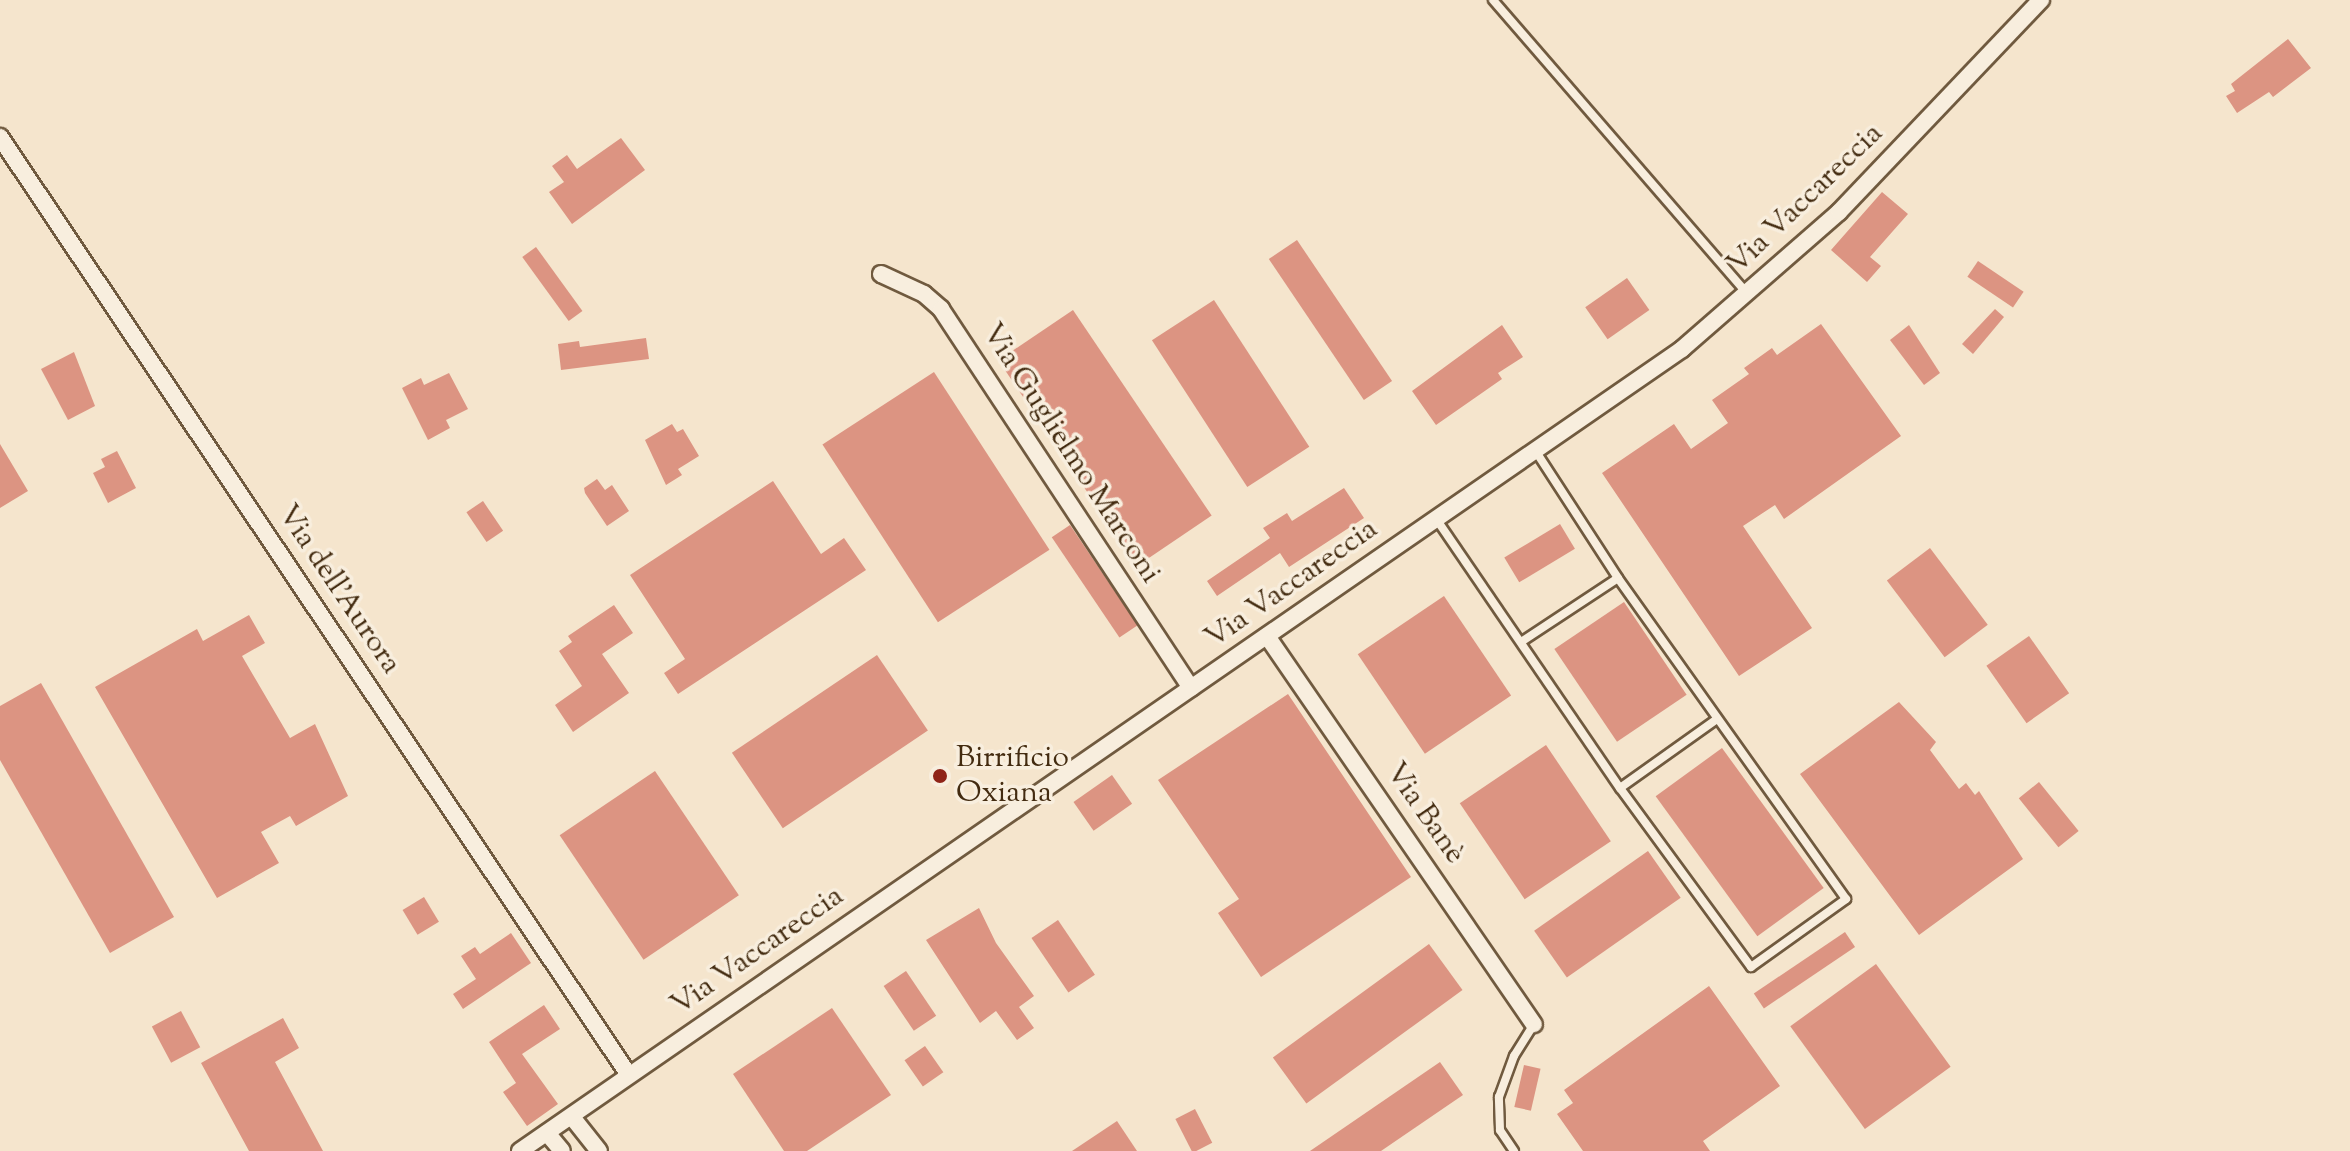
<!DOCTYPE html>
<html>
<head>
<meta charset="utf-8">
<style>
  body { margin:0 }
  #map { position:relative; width:2350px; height:1151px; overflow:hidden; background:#f5e5cd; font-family:"Sorts Mill Goudy",serif }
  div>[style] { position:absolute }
  .building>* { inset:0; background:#dc9482; transform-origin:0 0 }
  .roads { filter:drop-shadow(2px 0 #705a3f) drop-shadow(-2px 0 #705a3f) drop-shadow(0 2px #705a3f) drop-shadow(0 -2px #705a3f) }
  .lane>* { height:8px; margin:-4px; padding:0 4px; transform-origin:4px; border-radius:4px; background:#f8eede }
  .street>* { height:16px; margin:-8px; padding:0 8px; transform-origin:8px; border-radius:8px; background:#f8eede }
  .dots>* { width:22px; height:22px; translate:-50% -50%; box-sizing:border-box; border:4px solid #f8eede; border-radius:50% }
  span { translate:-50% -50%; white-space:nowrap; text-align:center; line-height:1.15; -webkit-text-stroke:7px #f8eede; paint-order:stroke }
  .street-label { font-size:30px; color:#432b10 }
  .poi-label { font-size:30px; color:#432b10 }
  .left { translate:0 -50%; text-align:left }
</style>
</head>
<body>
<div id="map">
  <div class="building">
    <i style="clip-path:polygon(2288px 39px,2311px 68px,2273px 97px,2269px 92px,2237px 113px,2226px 96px,2235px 91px,2231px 84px)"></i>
    <i style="clip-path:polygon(621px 138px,645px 170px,572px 224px,549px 192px,564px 182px,552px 166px,567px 155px,577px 169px)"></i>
    <i style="clip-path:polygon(1882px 192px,1908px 214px,1870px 257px,1881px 266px,1867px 282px,1831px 250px)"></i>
    <i style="left:1297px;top:240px;width:170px;height:34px;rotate:56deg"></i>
    <i style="left:536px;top:247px;width:79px;height:17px;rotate:54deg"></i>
    <i style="left:1978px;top:261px;width:55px;height:19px;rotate:34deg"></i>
    <i style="left:1627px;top:278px;width:39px;height:51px;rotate:55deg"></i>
    <i style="left:1214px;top:300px;width:175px;height:74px;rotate:57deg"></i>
    <i style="clip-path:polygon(1995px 309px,2004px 317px,1973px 354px,1962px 344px)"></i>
    <i style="left:1073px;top:310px;width:248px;height:90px;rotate:56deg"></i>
    <i style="clip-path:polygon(1821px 324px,1901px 436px,1784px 519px,1775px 505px,1743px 526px,1812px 628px,1739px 676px,1602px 473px,1674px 424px,1691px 449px,1728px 423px,1712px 400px,1749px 374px,1744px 368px,1772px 348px,1777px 355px)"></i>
    <i style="clip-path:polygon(1502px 325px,1523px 357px,1498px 373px,1502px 379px,1436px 425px,1412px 391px)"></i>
    <i style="clip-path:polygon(1909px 325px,1940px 373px,1924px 385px,1890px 340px)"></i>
    <i style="clip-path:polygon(646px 338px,649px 359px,561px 370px,558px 344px,579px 341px,580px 347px)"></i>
    <i style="clip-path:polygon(74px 352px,95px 406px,68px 420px,41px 369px)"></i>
    <i style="left:934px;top:372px;width:212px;height:133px;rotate:57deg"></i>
    <i style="clip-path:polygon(449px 373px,468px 409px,446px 420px,450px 428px,428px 440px,402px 388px,421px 378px,424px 385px)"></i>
    <i style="clip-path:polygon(672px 424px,677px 432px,683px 429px,699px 456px,678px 469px,682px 475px,666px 485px,645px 440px)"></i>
    <i style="clip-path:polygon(0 444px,28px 491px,0 508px)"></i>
    <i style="clip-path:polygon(117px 451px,136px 488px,108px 503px,93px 473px,105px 467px,101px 459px)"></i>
    <i style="clip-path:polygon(597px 479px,605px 490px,612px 485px,629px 511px,607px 526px,585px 493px,584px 488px)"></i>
    <i style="clip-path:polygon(773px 481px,821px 554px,844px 538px,866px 570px,678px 694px,664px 673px,685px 659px,630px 575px)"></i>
    <i style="clip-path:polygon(1344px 488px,1364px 518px,1289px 567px,1280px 553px,1217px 596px,1207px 581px,1270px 538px,1263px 528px,1287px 513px,1292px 521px)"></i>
    <i style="left:483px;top:501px;width:36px;height:20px;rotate:56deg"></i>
    <i style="left:1560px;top:524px;width:29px;height:65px;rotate:59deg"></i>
    <i style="left:1070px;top:525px;width:121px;height:22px;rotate:56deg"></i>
    <i style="left:1930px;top:548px;width:96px;height:54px;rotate:53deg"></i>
    <i style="left:1444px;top:596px;width:120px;height:104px;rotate:56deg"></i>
    <i style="left:1624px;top:602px;width:112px;height:84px;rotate:56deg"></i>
    <i style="clip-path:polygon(614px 605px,633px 633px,602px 654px,629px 693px,573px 732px,555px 705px,582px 686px,559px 651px,572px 642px,568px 636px)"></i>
    <i style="clip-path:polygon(249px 615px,265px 643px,242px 656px,290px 738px,315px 724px,348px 796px,296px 826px,290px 816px,261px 832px,279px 863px,217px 898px,95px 687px,197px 629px,203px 641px)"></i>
    <i style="left:2029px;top:636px;width:70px;height:52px;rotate:55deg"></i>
    <i style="left:877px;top:655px;width:91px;height:175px;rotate:56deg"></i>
    <i style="clip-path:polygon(41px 683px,174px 917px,110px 953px,0 760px,0 706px)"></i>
    <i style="clip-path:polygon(1288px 694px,1411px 877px,1261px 977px,1218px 913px,1239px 899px,1158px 780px)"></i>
    <i style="clip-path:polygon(1899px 702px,1936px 742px,1930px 750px,1959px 789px,1966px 783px,1975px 795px,1979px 791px,2023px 859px,1919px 935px,1800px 774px)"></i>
    <i style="left:1546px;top:745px;width:116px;height:104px;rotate:56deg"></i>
    <i style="left:1722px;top:748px;width:173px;height:82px;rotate:54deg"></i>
    <i style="left:655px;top:771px;width:150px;height:115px;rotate:56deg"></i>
    <i style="left:1112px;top:775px;width:35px;height:47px;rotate:55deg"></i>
    <i style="left:2039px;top:782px;width:63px;height:26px;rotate:51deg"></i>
    <i style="left:1648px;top:851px;width:57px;height:139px;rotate:55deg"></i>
    <i style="left:424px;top:897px;width:29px;height:25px;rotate:59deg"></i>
    <i style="clip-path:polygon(979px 908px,996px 943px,1034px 996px,1019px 1007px,1034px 1028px,1017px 1040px,996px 1011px,980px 1023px,926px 940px)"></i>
    <i style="left:1058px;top:920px;width:66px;height:32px;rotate:56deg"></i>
    <i style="left:1845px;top:932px;width:18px;height:110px;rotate:56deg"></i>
    <i style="clip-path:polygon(511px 933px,531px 963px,463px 1009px,453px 994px,476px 979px,461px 956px,475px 947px,480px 954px)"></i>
    <i style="left:1429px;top:944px;width:57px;height:193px;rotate:54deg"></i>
    <i style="left:1876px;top:964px;width:127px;height:106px;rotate:54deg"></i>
    <i style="left:906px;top:971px;width:54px;height:27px;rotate:56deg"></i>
    <i style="clip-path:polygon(1709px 986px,1780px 1086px,1703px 1141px,1710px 1151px,1583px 1151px,1557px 1114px,1573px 1103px,1564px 1090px)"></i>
    <i style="clip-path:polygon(544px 1005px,560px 1029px,522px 1054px,558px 1104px,527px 1126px,503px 1092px,516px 1083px,489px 1042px)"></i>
    <i style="clip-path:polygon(832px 1008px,891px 1095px,807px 1151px,784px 1151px,733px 1074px)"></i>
    <i style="left:181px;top:1011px;width:41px;height:33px;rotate:62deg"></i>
    <i style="clip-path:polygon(283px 1018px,299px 1048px,275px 1062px,323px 1151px,249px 1151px,201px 1063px)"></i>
    <i style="left:925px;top:1046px;width:32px;height:25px;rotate:55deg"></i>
    <i style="clip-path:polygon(1440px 1062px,1463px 1095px,1381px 1151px,1310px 1151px)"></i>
    <i style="left:1524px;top:1065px;width:17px;height:43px;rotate:13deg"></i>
    <i style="left:1195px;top:1109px;width:38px;height:22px;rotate:63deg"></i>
    <i style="clip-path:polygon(1117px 1121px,1137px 1151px,1072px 1151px)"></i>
  </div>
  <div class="roads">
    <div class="lane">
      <i style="left:1493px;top:0;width:386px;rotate:49.1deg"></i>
      <i style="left:1437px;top:520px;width:325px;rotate:55.7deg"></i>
      <i style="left:1620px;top:788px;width:222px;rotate:53.8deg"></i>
      <i style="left:1751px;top:967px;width:117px;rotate:-35.6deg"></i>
      <i style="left:1846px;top:899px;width:394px;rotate:-125.4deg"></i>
      <i style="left:1618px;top:578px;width:153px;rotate:-123deg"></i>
      <i style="left:1521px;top:642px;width:116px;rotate:-33.4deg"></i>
      <i style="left:1620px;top:788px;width:119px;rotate:-35.4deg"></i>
      <i style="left:1514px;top:1151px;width:25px;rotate:-124deg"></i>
      <i style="left:1500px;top:1130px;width:33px;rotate:-92deg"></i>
      <i style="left:1499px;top:1097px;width:44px;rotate:-69.9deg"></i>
      <i style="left:1514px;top:1056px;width:38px;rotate:-58deg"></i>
    </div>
    <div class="street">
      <i style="left:0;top:137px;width:1129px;rotate:56.16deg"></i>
      <i style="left:881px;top:274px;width:47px;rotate:24.9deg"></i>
      <i style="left:924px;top:294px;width:23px;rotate:41deg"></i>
      <i style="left:941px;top:309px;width:454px;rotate:56.6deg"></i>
      <i style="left:1267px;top:636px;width:471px;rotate:55.5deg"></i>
      <i style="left:572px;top:1117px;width:43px;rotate:51.5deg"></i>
      <i style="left:547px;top:1133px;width:23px;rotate:50deg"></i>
      <i style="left:520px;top:1151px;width:1412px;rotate:-34.61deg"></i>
      <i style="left:1682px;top:349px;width:208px;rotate:-41.1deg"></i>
      <i style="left:1839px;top:212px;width:293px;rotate:-46.4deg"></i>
    </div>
  </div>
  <div class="dots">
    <i style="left:940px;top:776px;background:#8f2418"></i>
  </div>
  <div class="street-label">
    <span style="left:1806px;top:200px;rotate:-44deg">Via Vaccareccia</span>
    <span style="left:1070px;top:454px;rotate:57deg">Via Guglielmo Marconi</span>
    <span style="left:1292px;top:585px;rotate:-35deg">Via Vaccareccia</span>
    <span style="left:338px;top:590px;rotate:56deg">Via dell'Aurora</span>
    <span style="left:1424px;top:814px;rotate:55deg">Via Banè</span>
    <span style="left:758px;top:952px;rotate:-35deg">Via Vaccareccia</span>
  </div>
  <div class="poi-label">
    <span class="left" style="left:956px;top:776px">Birrificio<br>Oxiana</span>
  </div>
</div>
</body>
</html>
